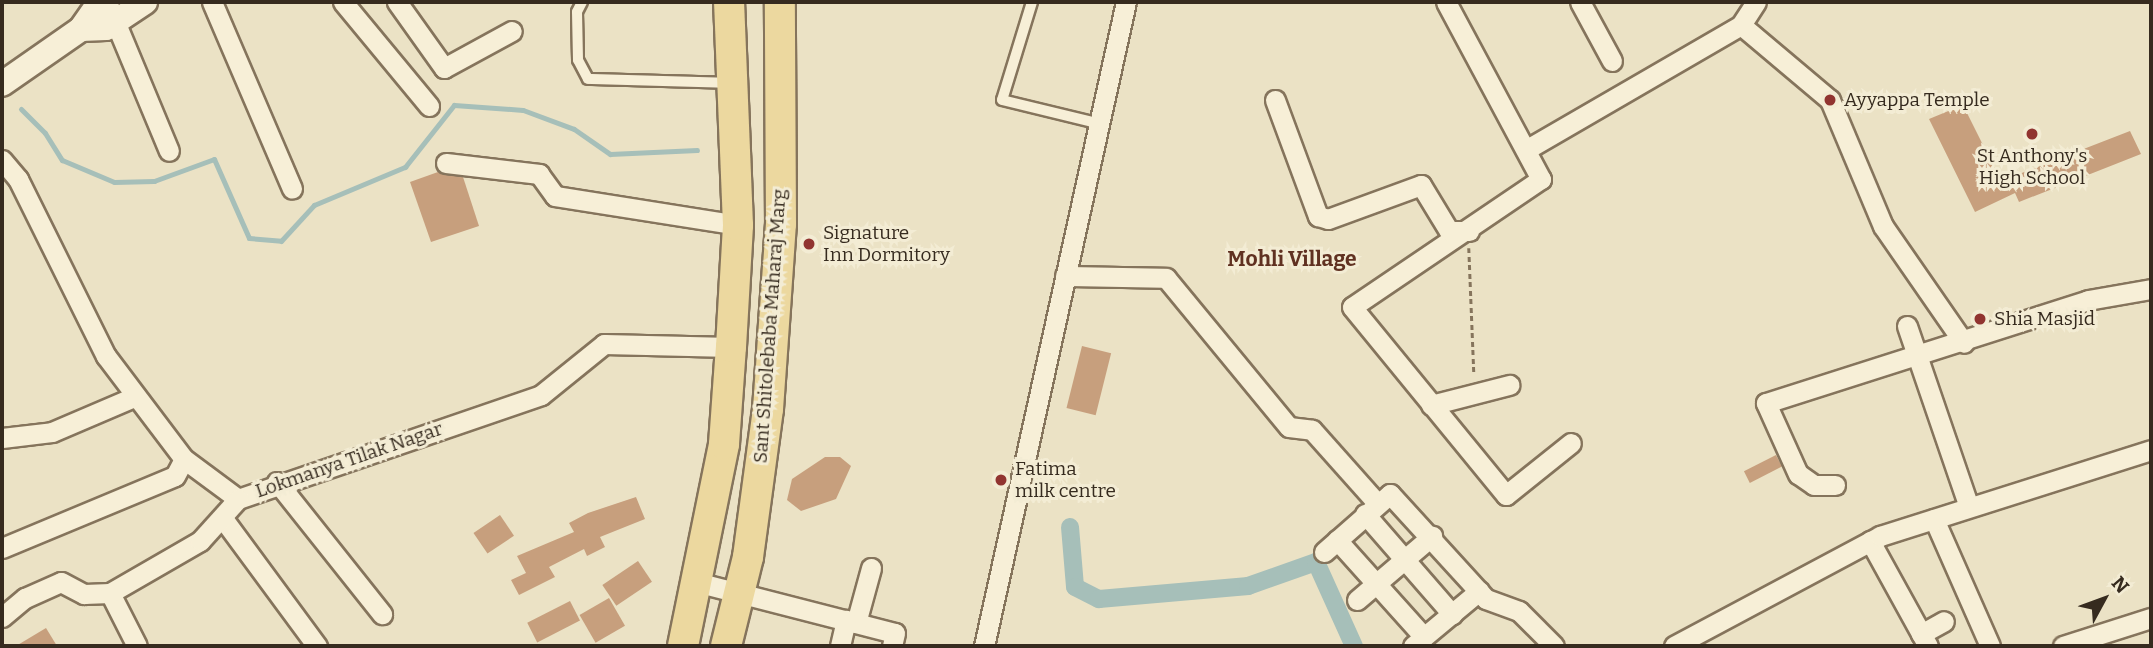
<!DOCTYPE html>
<html>
<head>
<meta charset="utf-8">
<style>
  body { margin:0 }
  #map { position:relative; width:2153px; height:648px; overflow:hidden; background:#ebe2c5; font-family:Bitter,serif }
  div>[style] { position:absolute }
  .stream>* { height:5px; margin:-2.5px; padding:0 2.5px; transform-origin:2.5px; border-radius:2.5px; background:#a6bfb9 }
  .canal>* { height:18px; margin:-9px; padding:0 9px; transform-origin:9px; border-radius:9px; background:#a6bfb9 }
  .building>* { inset:0; background:#c79f7d; transform-origin:0 0 }
  .path>* { height:2.5px; margin-top:-1.25px; transform-origin:0; background:repeating-linear-gradient(90deg,#85745c 0 5px,transparent 0 8.5px) }
  .roads { filter:drop-shadow(2px 0 #85745c) drop-shadow(-2px 0 #85745c) drop-shadow(0 2px #85745c) drop-shadow(0 -2px #85745c) }
  .service>* { height:10px; margin:-5px; padding:0 5px; transform-origin:5px; border-radius:5px; background:#f7efd7 }
  .minor>* { height:19px; margin:-9.5px; padding:0 9.5px; transform-origin:9.5px; border-radius:9.5px; background:#f7efd7 }
  .tertiary>* { height:24px; margin:-12px; padding:0 12px; transform-origin:12px; border-radius:12px; background:#f7efd7 }
  .primary>* { height:30px; margin:-15px; padding:0 15px; transform-origin:15px; border-radius:15px; background:#ecd89f }
  .dots>* { width:19px; height:19px; translate:-50% -50%; box-sizing:border-box; border:4px solid #f3ecd4; border-radius:50% }
  span { translate:-50% -50%; white-space:nowrap; text-align:center; line-height:1.15; -webkit-text-stroke:6px #f3ecd4; paint-order:stroke }
  .poi-label { font-size:19px; color:#362b1f }
  .left { translate:0 -50%; text-align:left }
  .street-label { font-size:19px; color:#362b1f }
  .neighbourhood-label { font-size:21px; color:#603121; font-weight:700 }
  .frame { position:absolute; inset:0; border:4px solid #362b1f; pointer-events:none }
  .north { position:absolute; left:2069px; top:564px; width:70px; height:70px; -webkit-text-stroke:5px #f3ecd4; paint-order:stroke; rotate:49deg; font-size:19px; font-weight:700; line-height:28px; text-align:center; color:#362b1f }
  .north::after { content:''; display:block; margin:auto; width:24px; height:32px; background:#362b1f; clip-path:polygon(50% 0,100% 100%,50% 72%,0 100%) }
</style>
</head>
<body>
<div id="map">
  <div class="stream">
    <i style="left:21px;top:109px;width:34px;rotate:45deg"></i>
    <i style="left:45px;top:133px;width:32px;rotate:58deg"></i>
    <i style="left:62px;top:160px;width:56px;rotate:22.9deg"></i>
    <i style="left:114px;top:182px;width:40px;rotate:-1.4deg"></i>
    <i style="left:154px;top:181px;width:64px;rotate:-20.1deg"></i>
    <i style="left:214px;top:159px;width:86px;rotate:66.1deg"></i>
    <i style="left:249px;top:238px;width:32px;rotate:5deg"></i>
    <i style="left:281px;top:241px;width:49px;rotate:-47.5deg"></i>
    <i style="left:314px;top:205px;width:99px;rotate:-22.7deg"></i>
    <i style="left:405px;top:167px;width:79px;rotate:-51.7deg"></i>
    <i style="left:454px;top:105px;width:69px;rotate:4.1deg"></i>
    <i style="left:523px;top:110px;width:54px;rotate:20.4deg"></i>
    <i style="left:574px;top:129px;width:44px;rotate:34.8deg"></i>
    <i style="left:610px;top:154px;width:87px;rotate:-2.6deg"></i>
  </div>
  <div class="canal">
    <i style="left:1070px;top:527px;width:60px;rotate:85.2deg"></i>
    <i style="left:1075px;top:587px;width:27px;rotate:27deg"></i>
    <i style="left:1099px;top:599px;width:150px;rotate:-5deg"></i>
    <i style="left:1248px;top:586px;width:72px;rotate:-19.4deg"></i>
    <i style="left:1316px;top:562px;width:92px;rotate:65.7deg"></i>
  </div>
  <div class="building">
    <i style="clip-path:polygon(1963px 105px,2001px 181px,2130px 131px,2141px 154px,2019px 202px,2015px 193px,1975px 212px,1929px 119px)"></i>
    <i style="clip-path:polygon(438px 172px,463px 177px,479px 226px,431px 242px,410px 182px)"></i>
    <i style="left:1082px;top:346px;width:30px;height:64px;rotate:14deg"></i>
    <i style="left:1776px;top:455px;width:13px;height:36px;rotate:63deg"></i>
    <i style="clip-path:polygon(825px 457px,840px 457px,851px 466px,836px 499px,801px 511px,787px 500px,792px 479px)"></i>
    <i style="clip-path:polygon(636px 497px,645px 519px,600px 537px,605px 547px,587px 556px,584px 549px,549px 567px,555px 577px,519px 595px,511px 580px,526px 573px,517px 556px,574px 532px,569px 523px,588px 513px)"></i>
    <i style="left:500px;top:515px;width:25px;height:32px;rotate:56deg"></i>
    <i style="left:638px;top:561px;width:25px;height:43px;rotate:56deg"></i>
    <i style="left:609px;top:598px;width:32px;height:34px;rotate:60deg"></i>
    <i style="left:570px;top:601px;width:22px;height:48px;rotate:63deg"></i>
    <i style="clip-path:polygon(46px 628px,57px 646px,16px 646px)"></i>
  </div>
  <div class="path">
    <i style="left:1469px;top:248px;width:126px;rotate:87.7deg"></i>
  </div>
  <div class="roads">
    <div class="service">
      <i style="left:582px;top:2px;width:11px;rotate:117deg"></i>
      <i style="left:577px;top:12px;width:48px;rotate:88.8deg"></i>
      <i style="left:578px;top:60px;width:21px;rotate:62deg"></i>
      <i style="left:588px;top:79px;width:141px;rotate:1.6deg"></i>
      <i style="left:1032px;top:2px;width:102px;rotate:107deg"></i>
      <i style="left:1002px;top:100px;width:97px;rotate:13.7deg"></i>
    </div>
    <div class="minor">
      <i style="left:107px;top:2px;width:161px;rotate:67.4deg"></i>
      <i style="left:212px;top:2px;width:203px;rotate:66.8deg"></i>
      <i style="left:343px;top:2px;width:135px;rotate:50.4deg"></i>
      <i style="left:397px;top:2px;width:81px;rotate:54.5deg"></i>
      <i style="left:444px;top:68px;width:77px;rotate:-28.6deg"></i>
      <i style="left:1446px;top:2px;width:201px;rotate:61.8deg"></i>
      <i style="left:1541px;top:179px;width:228px;rotate:145.9deg"></i>
      <i style="left:1352px;top:307px;width:243px;rotate:50.7deg"></i>
      <i style="left:1506px;top:495px;width:83px;rotate:-38.7deg"></i>
      <i style="left:1580px;top:2px;width:67px;rotate:61.5deg"></i>
      <i style="left:1741px;top:25px;width:116px;rotate:40.1deg"></i>
      <i style="left:1830px;top:100px;width:137px;rotate:67.2deg"></i>
      <i style="left:1883px;top:226px;width:142px;rotate:55.3deg"></i>
      <i style="left:1275px;top:100px;width:124px;rotate:69.7deg"></i>
      <i style="left:1318px;top:216px;width:10px;rotate:17deg"></i>
      <i style="left:1328px;top:219px;width:99px;rotate:-20.1deg"></i>
      <i style="left:1421px;top:185px;width:54px;rotate:58.7deg"></i>
      <i style="left:1449px;top:231px;width:20px"></i>
      <i style="left:1529px;top:148px;width:245px;rotate:-30.1deg"></i>
      <i style="left:1741px;top:25px;width:27px;rotate:-57deg"></i>
      <i style="left:2px;top:160px;width:25px;rotate:50deg"></i>
      <i style="left:18px;top:179px;width:198px;rotate:63.6deg"></i>
      <i style="left:106px;top:356px;width:129px;rotate:52.9deg"></i>
      <i style="left:184px;top:459px;width:67px;rotate:36.5deg"></i>
      <i style="left:238px;top:499px;width:320px;rotate:-18.9deg"></i>
      <i style="left:541px;top:395px;width:81px;rotate:-39deg"></i>
      <i style="left:604px;top:344px;width:127px;rotate:1.4deg"></i>
      <i style="left:446px;top:163px;width:94px;rotate:6.7deg"></i>
      <i style="left:539px;top:174px;width:27px;rotate:54deg"></i>
      <i style="left:555px;top:196px;width:185px;rotate:9deg"></i>
      <i style="left:1065px;top:276px;width:101px;rotate:1.1deg"></i>
      <i style="left:1166px;top:278px;width:193px;rotate:50.5deg"></i>
      <i style="left:1289px;top:427px;width:23px;rotate:7deg"></i>
      <i style="left:1312px;top:430px;width:98px;rotate:48.3deg"></i>
      <i style="left:1907px;top:326px;width:191px;rotate:71.1deg"></i>
      <i style="left:1431px;top:405px;width:81px;rotate:-14.4deg"></i>
      <i style="left:2px;top:438px;width:50px;rotate:-6.8deg"></i>
      <i style="left:52px;top:432px;width:91px;rotate:-23.2deg"></i>
      <i style="left:277px;top:482px;width:169px;rotate:51.5deg"></i>
      <i style="left:1835px;top:485px;width:21px;rotate:180deg"></i>
      <i style="left:1814px;top:485px;width:19px;rotate:-145deg"></i>
      <i style="left:1798px;top:474px;width:78px;rotate:-114.3deg"></i>
      <i style="left:1766px;top:403px;width:338px;rotate:-17.7deg"></i>
      <i style="left:2088px;top:300px;width:64px;rotate:-9.9deg"></i>
      <i style="left:1365px;top:514px;width:133px;rotate:49deg"></i>
      <i style="left:1934px;top:519px;width:139px;rotate:66.2deg"></i>
      <i style="left:224px;top:520px;width:157px;rotate:53.6deg"></i>
      <i style="left:1337px;top:540px;width:130px;rotate:48.1deg"></i>
      <i style="left:1870px;top:541px;width:120px;rotate:61.1deg"></i>
      <i style="left:2px;top:548px;width:187px;rotate:-22.6deg"></i>
      <i style="left:175px;top:476px;width:19px;rotate:-62deg"></i>
      <i style="left:1324px;top:552px;width:88px;rotate:-41.3deg"></i>
      <i style="left:1390px;top:494px;width:142px;rotate:47.6deg"></i>
      <i style="left:1486px;top:599px;width:35px;rotate:20deg"></i>
      <i style="left:1519px;top:611px;width:49px;rotate:45deg"></i>
      <i style="left:696px;top:582px;width:205px;rotate:14.4deg"></i>
      <i style="left:895px;top:633px;width:13px;rotate:103deg"></i>
      <i style="left:110px;top:593px;width:59px;rotate:63deg"></i>
      <i style="left:1357px;top:600px;width:99px;rotate:-40.5deg"></i>
      <i style="left:2px;top:617px;width:30px;rotate:-40deg"></i>
      <i style="left:25px;top:598px;width:39px;rotate:-24deg"></i>
      <i style="left:61px;top:582px;width:26px;rotate:28deg"></i>
      <i style="left:84px;top:594px;width:26px;rotate:-2deg"></i>
      <i style="left:110px;top:593px;width:104px;rotate:-30deg"></i>
      <i style="left:200px;top:541px;width:57px;rotate:-47.9deg"></i>
      <i style="left:856px;top:623px;width:57px;rotate:-74.7deg"></i>
      <i style="left:1921px;top:634px;width:26px;rotate:-29deg"></i>
      <i style="left:840px;top:646px;width:27px;rotate:-77deg"></i>
      <i style="left:984px;top:646px;width:659px;rotate:-77.57deg"></i>
      <i style="left:1413px;top:646px;width:86px;rotate:-39.8deg"></i>
      <i style="left:1674px;top:646px;width:234px;rotate:-28.1deg"></i>
      <i style="left:1880px;top:536px;width:284px;rotate:-17.6deg"></i>
      <i style="left:2063px;top:646px;width:92px;rotate:-17.7deg"></i>
    </div>
    <div class="tertiary">
      <i style="left:81px;top:29px;width:25px;rotate:-2deg"></i>
      <i style="left:106px;top:28px;width:47px;rotate:-33.7deg"></i>
      <i style="left:2px;top:84px;width:96px;rotate:-34.8deg"></i>
      <i style="left:81px;top:29px;width:33px;rotate:-55deg"></i>
    </div>
    <div class="primary">
      <i style="left:683px;top:646px;width:206px;rotate:-78.5deg"></i>
      <i style="left:724px;top:444px;width:97px;rotate:-85.9deg"></i>
      <i style="left:731px;top:347px;width:122px;rotate:-86.7deg"></i>
      <i style="left:738px;top:225px;width:223px;rotate:-92.3deg"></i>
      <i style="left:726px;top:646px;width:92px;rotate:-76.1deg"></i>
      <i style="left:748px;top:557px;width:149px;rotate:-82.3deg"></i>
      <i style="left:768px;top:409px;width:185px;rotate:-86deg"></i>
      <i style="left:781px;top:224px;width:222px;rotate:-90.3deg"></i>
    </div>
  </div>
  <div class="dots">
    <i style="left:1830px;top:100px;background:#913430"></i>
    <i style="left:2032px;top:134px;background:#913430"></i>
    <i style="left:809px;top:244px;background:#913430"></i>
    <i style="left:1980px;top:319px;background:#913430"></i>
    <i style="left:1001px;top:480px;background:#913430"></i>
  </div>
  <div class="poi-label">
    <span class="left" style="left:1844px;top:100px">Ayyappa Temple</span>
    <span style="left:2032px;top:167px">St Anthony's<br>High School</span>
    <span class="left" style="left:823px;top:244px">Signature<br>Inn Dormitory</span>
    <span class="left" style="left:1994px;top:319px">Shia Masjid</span>
    <span class="left" style="left:1015px;top:480px">Fatima<br>milk centre</span>
  </div>
  <div class="street-label">
    <span style="left:770px;top:326px;rotate:-86deg">Sant Shitolebaba Maharaj Marg</span>
    <span style="left:349px;top:460px;rotate:-19deg">Lokmanya Tilak Nagar</span>
  </div>
  <div class="neighbourhood-label">
    <span style="left:1292px;top:259px">Mohli Village</span>
  </div>
  <div class="frame"></div>
  <div class="north">N</div>
</div>
</body>
</html>
